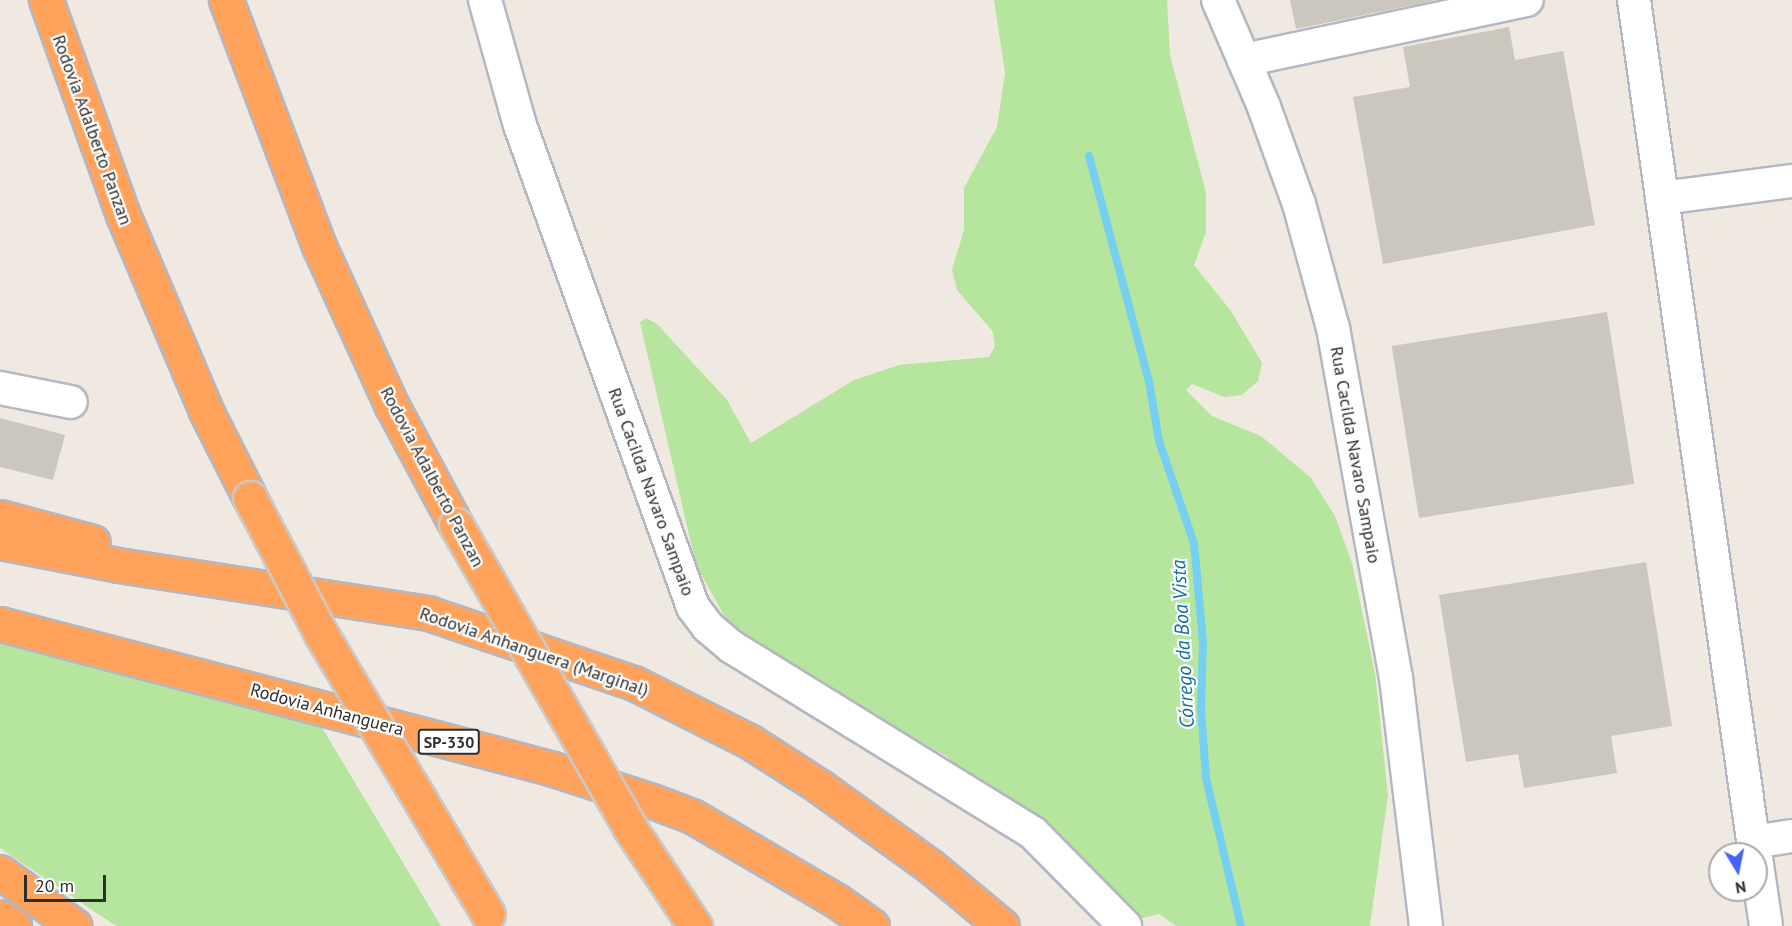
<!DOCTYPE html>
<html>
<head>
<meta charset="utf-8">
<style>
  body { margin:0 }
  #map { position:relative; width:1792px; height:926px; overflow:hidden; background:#efe9e1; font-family:"PT Sans",sans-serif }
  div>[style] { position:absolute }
  .green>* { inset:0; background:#b6e59e }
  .stream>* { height:8px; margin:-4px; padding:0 4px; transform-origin:4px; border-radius:4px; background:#75cff0 }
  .building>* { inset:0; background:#cbc7bf; transform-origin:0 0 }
  .roads { filter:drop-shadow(2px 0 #b4b7c1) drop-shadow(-2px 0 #b4b7c1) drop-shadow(0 2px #b4b7c1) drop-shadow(0 -2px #b4b7c1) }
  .minor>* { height:32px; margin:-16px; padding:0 16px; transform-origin:16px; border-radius:16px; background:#fff }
  .highway>* { height:33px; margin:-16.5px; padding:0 16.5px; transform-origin:16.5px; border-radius:16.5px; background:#ffa35c }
  .bridges { filter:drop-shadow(2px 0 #c9c9c9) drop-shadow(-2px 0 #c9c9c9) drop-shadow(0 2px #c9c9c9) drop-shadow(0 -2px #c9c9c9) }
  .highway-bridge>* { height:33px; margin:-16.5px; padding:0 16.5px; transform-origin:16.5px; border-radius:16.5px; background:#ffa35c }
  span { translate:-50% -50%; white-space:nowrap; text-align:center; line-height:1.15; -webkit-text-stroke:4.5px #fff; paint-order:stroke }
  .shield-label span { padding:2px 4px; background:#fff; border:2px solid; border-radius:4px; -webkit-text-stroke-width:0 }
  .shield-label { font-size:16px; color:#2e2e2e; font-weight:700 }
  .street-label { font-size:18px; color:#2e2e2e }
  .water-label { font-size:20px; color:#0d6fa3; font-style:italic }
  .north { position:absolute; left:1708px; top:842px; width:60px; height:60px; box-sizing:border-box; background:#fff; border:2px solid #ababab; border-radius:50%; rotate:170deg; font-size:16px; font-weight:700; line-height:24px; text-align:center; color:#2e2e2e }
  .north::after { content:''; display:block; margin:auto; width:21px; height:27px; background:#4264fb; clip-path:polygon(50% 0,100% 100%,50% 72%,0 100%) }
  .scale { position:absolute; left:24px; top:875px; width:82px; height:27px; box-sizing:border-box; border:3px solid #2e2e2e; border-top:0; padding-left:8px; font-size:18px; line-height:21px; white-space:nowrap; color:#2e2e2e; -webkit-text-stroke:4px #fff; paint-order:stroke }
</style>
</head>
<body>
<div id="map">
  <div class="green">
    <i style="clip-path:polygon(994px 0,1167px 0,1170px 55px,1206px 193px,1206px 232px,1194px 265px,1231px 311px,1262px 363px,1258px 381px,1242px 395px,1224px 397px,1192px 384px,1186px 390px,1212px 416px,1261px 436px,1311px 478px,1335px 516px,1352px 563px,1375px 673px,1388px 795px,1370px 926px,1176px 926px,1159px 914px,1133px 920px,946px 756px,878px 718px,831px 703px,801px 687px,725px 617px,696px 565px,640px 322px,646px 318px,657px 324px,727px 400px,751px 443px,854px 380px,899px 365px,989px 357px,995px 346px,993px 332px,957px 290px,952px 270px,964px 230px,964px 188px,997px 127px,1005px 73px)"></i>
    <i style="clip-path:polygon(0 644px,318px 721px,441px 926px,116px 926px,0 848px)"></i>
  </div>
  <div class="stream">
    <i style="left:1089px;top:156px;width:233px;rotate:75.1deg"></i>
    <i style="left:1149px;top:381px;width:61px;rotate:80.5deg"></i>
    <i style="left:1159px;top:441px;width:108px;rotate:71.1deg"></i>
    <i style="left:1194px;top:543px;width:98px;rotate:84.8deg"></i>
    <i style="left:1203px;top:641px;width:67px;rotate:91.7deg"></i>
    <i style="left:1201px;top:708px;width:70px;rotate:85.9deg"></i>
    <i style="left:1206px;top:778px;width:152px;rotate:76.7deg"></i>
  </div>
  <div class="building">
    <i style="clip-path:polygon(1290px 0,1433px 0,1433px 1px,1296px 29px)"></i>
    <i style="clip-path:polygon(1509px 27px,1515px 60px,1563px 51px,1595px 225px,1383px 264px,1353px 97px,1410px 87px,1403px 47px)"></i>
    <i style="left:1607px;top:312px;width:174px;height:218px;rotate:81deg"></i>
    <i style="clip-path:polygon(0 418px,65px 435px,53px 480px,0 467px)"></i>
    <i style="clip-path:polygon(1646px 562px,1672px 726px,1611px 736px,1617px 773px,1524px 788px,1518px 754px,1466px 762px,1439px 595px)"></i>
  </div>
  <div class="roads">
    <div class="minor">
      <i style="left:485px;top:0;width:130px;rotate:74.4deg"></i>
      <i style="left:520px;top:125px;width:512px;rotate:70.26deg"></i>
      <i style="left:693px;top:607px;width:25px;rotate:53deg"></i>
      <i style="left:708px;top:627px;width:31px;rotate:40deg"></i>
      <i style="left:732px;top:647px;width:354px;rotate:31.7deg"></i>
      <i style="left:1033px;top:833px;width:131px;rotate:45.3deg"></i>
      <i style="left:1218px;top:0;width:116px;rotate:66.7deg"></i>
      <i style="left:1264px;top:107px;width:103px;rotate:70.2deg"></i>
      <i style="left:1299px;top:204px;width:129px;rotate:74.7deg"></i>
      <i style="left:1333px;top:328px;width:356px;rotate:79.8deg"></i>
      <i style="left:1396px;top:678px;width:250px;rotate:83.1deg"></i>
      <i style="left:1634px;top:0;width:863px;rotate:81.94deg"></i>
      <i style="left:1244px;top:60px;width:289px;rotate:-12deg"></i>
      <i style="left:1662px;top:198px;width:131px;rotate:-7.5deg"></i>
      <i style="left:0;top:388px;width:72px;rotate:11.2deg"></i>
      <i style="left:1754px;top:842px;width:38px;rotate:-9deg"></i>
      <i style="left:1756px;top:858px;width:69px;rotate:81.6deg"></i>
    </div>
    <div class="highway">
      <i style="left:46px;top:0;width:228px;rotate:70.3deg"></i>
      <i style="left:123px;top:215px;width:213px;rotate:67deg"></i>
      <i style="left:206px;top:411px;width:97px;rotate:63.2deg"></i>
      <i style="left:226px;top:0;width:263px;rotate:69.3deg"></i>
      <i style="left:319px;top:246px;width:174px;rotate:65.5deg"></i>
      <i style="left:391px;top:404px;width:137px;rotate:61.8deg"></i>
      <i style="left:0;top:517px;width:96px;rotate:15deg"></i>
      <i style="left:0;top:542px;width:120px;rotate:11deg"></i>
      <i style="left:118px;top:565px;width:314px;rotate:8.8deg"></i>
      <i style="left:428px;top:613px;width:218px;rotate:18.8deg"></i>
      <i style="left:634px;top:683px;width:129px;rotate:26.8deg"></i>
      <i style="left:749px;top:741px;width:83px;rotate:32.7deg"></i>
      <i style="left:819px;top:786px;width:137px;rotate:35.8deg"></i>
      <i style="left:930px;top:866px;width:94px;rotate:39.8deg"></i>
      <i style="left:0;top:624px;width:569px;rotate:14.67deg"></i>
      <i style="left:550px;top:768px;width:107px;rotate:17.9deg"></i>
      <i style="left:652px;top:801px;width:43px;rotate:20.6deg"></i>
      <i style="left:692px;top:816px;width:168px;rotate:30.4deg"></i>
      <i style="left:837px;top:901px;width:43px;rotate:35.5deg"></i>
      <i style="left:0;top:872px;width:92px;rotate:35.8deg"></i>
      <i style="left:0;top:917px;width:17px;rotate:33deg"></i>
    </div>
  </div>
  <div class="bridges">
    <div class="highway-bridge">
      <i style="left:250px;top:498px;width:153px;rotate:62.4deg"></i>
      <i style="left:321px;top:634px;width:326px;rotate:59.2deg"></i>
      <i style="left:456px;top:525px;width:349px;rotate:60.1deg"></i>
      <i style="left:630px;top:828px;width:118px;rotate:56.4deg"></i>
    </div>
  </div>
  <div class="shield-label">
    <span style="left:449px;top:742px">SP-330</span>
  </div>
  <div class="street-label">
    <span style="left:92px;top:130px;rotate:70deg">Rodovia Adalberto Panzan</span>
    <span style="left:1355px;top:455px;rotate:80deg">Rua Cacilda Navaro Sampaio</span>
    <span style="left:432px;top:477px;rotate:62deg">Rodovia Adalberto Panzan</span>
    <span style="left:651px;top:492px;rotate:70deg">Rua Cacilda Navaro Sampaio</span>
    <span style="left:534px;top:652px;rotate:19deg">Rodovia Anhanguera (Marginal)</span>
    <span style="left:327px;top:710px;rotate:15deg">Rodovia Anhanguera</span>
  </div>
  <div class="water-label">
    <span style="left:1183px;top:644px;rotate:-93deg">Córrego da Boa Vista</span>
  </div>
  <div class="north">N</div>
  <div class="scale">20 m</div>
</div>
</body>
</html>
